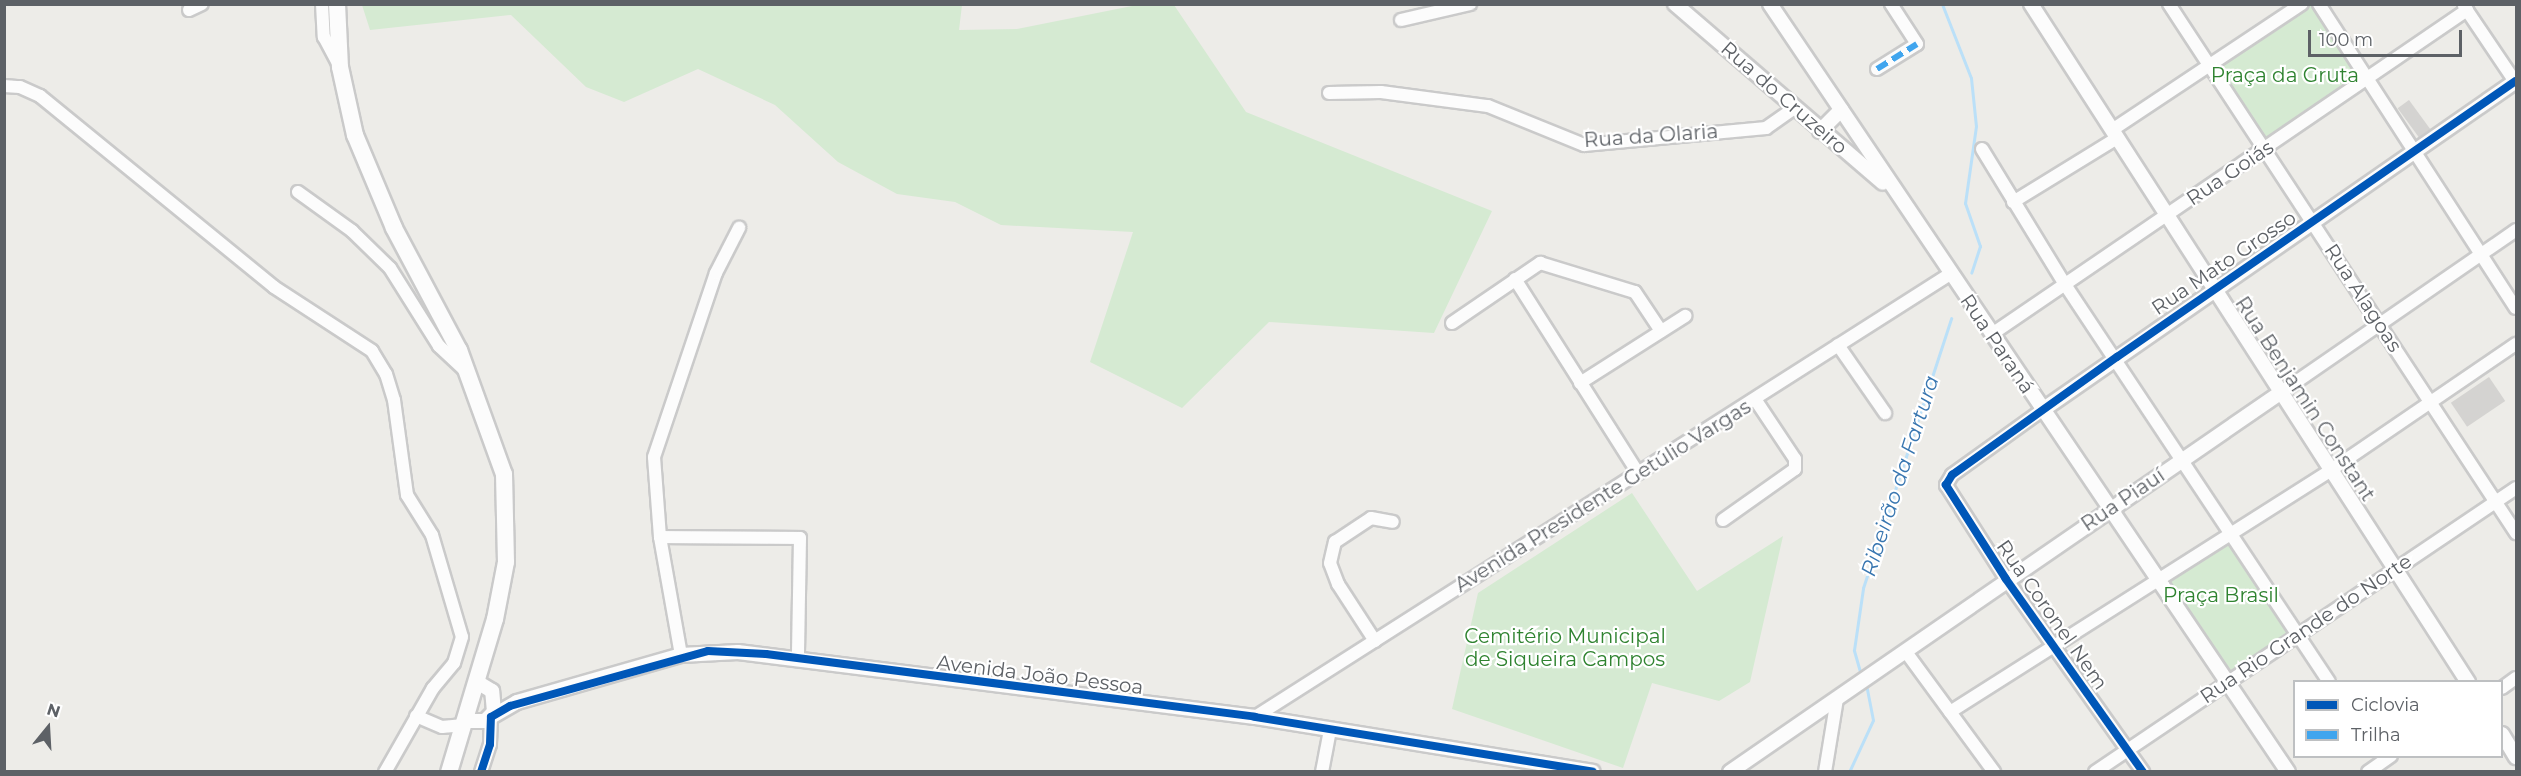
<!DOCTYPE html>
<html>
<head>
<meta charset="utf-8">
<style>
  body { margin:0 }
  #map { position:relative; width:2521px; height:776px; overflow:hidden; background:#edece8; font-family:Montserrat,sans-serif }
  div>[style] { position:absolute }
  .green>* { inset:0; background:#d5ead2; transform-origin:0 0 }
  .stream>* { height:3px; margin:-1.5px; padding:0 1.5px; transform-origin:1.5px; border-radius:1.5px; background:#bbe0f8 }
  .building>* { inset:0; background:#d4d3d1; transform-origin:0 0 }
  .roads { filter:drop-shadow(2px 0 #cacaca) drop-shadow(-2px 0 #cacaca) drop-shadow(0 2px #cacaca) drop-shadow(0 -2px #cacaca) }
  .minor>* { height:12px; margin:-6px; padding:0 6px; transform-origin:6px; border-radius:6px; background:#fcfcfc }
  .tertiary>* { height:14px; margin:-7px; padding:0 7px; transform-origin:7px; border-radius:7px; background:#fcfcfc }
  .secondary>* { height:16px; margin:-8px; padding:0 8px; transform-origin:8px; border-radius:8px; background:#fcfcfc }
  .quiet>* { height:6px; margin-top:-3px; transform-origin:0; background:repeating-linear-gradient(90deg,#40a5ee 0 12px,transparent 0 18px) }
  .cycleway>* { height:8px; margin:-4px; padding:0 4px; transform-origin:4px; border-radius:4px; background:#0057b8 }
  span { translate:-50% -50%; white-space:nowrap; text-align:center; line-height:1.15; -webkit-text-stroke:4.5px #fff; paint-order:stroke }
  .park-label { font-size:20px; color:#2f8330 }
  .street-label { font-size:20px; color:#5d6166 }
  .water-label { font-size:21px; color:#3876b0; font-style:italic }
  .frame { position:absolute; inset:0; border:6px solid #5d6166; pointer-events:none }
  .legend { position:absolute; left:2293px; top:680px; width:210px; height:78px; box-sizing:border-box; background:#fff; border:2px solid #bec0c2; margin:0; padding:8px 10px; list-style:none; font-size:18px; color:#5d6166 }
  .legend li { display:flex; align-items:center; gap:12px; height:30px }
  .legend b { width:30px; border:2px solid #bec0c2 }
  .north { position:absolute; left:18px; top:698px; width:60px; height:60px; -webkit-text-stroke:4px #fff; paint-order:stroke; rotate:18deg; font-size:16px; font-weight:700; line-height:24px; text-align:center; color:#5d6166 }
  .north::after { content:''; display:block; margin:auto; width:21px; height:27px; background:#5d6166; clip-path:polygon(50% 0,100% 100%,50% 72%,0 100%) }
  .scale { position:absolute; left:2308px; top:30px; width:154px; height:27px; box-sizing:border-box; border:3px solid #5d6166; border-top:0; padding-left:8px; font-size:18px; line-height:21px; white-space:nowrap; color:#5d6166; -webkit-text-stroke:4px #fff; paint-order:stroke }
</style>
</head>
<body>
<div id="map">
  <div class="green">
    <i style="clip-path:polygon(362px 5px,962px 5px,959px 30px,1017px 29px,1137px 5px,1174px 5px,1246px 112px,1492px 211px,1434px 333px,1269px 322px,1182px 408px,1090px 362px,1133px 232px,1001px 225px,955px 202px,897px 194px,838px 162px,775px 105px,698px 69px,624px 102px,586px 87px,511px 15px,370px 30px)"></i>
    <i style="clip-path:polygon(2309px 5px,2315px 5px,2363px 77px,2267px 145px,2214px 67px)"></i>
    <i style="clip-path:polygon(1632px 493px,1697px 591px,1783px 536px,1750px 682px,1719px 701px,1652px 683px,1623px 768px,1452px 709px,1478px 593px)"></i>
    <i style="left:2231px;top:535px;width:116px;height:83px;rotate:57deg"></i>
  </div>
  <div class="stream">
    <i style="left:1942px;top:4px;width:79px;rotate:68.6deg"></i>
    <i style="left:1971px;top:78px;width:48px;rotate:84.1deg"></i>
    <i style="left:1976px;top:126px;width:78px;rotate:98.1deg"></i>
    <i style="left:1965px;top:203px;width:46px;rotate:70.8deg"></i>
    <i style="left:1980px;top:246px;width:28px;rotate:108deg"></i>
    <i style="left:1861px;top:675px;width:26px;rotate:-106deg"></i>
    <i style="left:1854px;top:650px;width:63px;rotate:-81.7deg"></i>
    <i style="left:1863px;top:588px;width:284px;rotate:-71.9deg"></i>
    <i style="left:1849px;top:772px;width:57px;rotate:-65.2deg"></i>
    <i style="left:1873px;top:720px;width:37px;rotate:-101deg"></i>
  </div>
  <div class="building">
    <i style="left:2409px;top:100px;width:36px;height:14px;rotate:54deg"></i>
    <i style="left:2489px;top:377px;width:29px;height:46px;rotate:56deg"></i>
  </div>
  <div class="roads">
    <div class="minor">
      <i style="left:322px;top:4px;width:33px;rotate:87deg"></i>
      <i style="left:324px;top:37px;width:32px;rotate:62deg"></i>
      <i style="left:2169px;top:4px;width:633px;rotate:56.74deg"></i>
      <i style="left:2319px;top:4px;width:362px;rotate:57.1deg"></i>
      <i style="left:2464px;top:6px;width:93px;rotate:56deg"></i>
      <i style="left:189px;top:10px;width:14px;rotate:-25deg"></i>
      <i style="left:1401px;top:20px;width:71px;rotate:-13.1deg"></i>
      <i style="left:1877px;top:69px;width:47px;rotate:-32deg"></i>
      <i style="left:1917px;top:44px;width:48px;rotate:-123deg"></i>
      <i style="left:4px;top:86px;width:16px;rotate:4deg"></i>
      <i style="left:20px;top:87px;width:22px;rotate:24deg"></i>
      <i style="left:40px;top:96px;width:302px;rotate:39.2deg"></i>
      <i style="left:274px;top:287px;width:117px;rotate:33.1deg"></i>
      <i style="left:372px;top:351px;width:27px;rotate:59deg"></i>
      <i style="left:386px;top:374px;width:27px;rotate:73deg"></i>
      <i style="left:394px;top:400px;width:96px;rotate:82.2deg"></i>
      <i style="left:407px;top:495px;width:47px;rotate:58deg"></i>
      <i style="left:432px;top:535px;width:106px;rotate:73.6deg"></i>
      <i style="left:462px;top:637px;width:27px;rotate:107deg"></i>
      <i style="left:454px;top:663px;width:33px;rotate:130deg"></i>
      <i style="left:433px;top:688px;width:97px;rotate:119.7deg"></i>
      <i style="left:1329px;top:93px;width:52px;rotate:-1.1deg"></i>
      <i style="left:1381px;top:92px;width:108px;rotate:7.5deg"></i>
      <i style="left:1488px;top:106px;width:104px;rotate:22.1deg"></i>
      <i style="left:1584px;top:145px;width:183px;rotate:-5.3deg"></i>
      <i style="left:1766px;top:128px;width:35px;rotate:-35deg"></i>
      <i style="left:2112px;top:130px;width:228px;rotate:-33.6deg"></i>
      <i style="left:1982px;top:149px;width:161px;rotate:58.5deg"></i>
      <i style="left:2066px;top:286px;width:475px;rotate:56.4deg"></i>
      <i style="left:298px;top:192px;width:67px;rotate:35.8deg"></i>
      <i style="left:352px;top:231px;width:53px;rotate:44.2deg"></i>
      <i style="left:390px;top:268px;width:92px;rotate:57.9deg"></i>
      <i style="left:439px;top:346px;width:33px;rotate:43deg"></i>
      <i style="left:2013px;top:202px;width:122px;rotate:-31.6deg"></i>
      <i style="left:1515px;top:279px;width:230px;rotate:57.6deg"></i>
      <i style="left:1452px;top:323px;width:107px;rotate:-34.3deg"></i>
      <i style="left:1540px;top:263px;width:99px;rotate:17deg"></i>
      <i style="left:1635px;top:292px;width:47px;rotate:56.3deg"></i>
      <i style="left:1992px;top:334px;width:575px;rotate:-34.3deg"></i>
      <i style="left:1838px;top:345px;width:83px;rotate:55.3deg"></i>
      <i style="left:1580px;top:383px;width:125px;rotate:-32.5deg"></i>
      <i style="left:2280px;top:393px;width:287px;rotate:-34.6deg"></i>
      <i style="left:2041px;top:411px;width:110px;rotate:144.3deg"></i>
      <i style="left:1952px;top:475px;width:12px;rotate:121deg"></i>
      <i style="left:1946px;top:485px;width:112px;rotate:57.4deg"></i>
      <i style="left:2006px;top:579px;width:237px;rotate:54.6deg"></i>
      <i style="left:1723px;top:520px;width:88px;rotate:-35.3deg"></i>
      <i style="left:1795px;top:469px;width:10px;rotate:-90deg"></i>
      <i style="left:1795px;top:459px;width:72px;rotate:-123.7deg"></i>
      <i style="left:660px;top:537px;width:140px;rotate:0.4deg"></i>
      <i style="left:800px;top:538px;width:120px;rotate:91deg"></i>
      <i style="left:1375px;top:641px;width:68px;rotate:-123deg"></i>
      <i style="left:1338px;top:584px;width:22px;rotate:-111deg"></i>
      <i style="left:1330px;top:563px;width:22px;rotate:-77deg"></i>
      <i style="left:1335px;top:542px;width:43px;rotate:-33.7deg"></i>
      <i style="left:1371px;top:518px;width:22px;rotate:10deg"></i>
      <i style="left:1906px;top:652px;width:149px;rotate:53.7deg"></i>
      <i style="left:681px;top:655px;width:120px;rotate:-100.1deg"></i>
      <i style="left:660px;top:537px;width:80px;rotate:-94.3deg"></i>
      <i style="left:654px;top:457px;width:194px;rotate:-71.4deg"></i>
      <i style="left:716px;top:273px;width:51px;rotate:-62.9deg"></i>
      <i style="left:2502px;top:688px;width:17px;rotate:-36deg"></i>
      <i style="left:1950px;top:712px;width:451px;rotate:-32.4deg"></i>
      <i style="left:2331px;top:470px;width:224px;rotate:-34.3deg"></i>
      <i style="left:416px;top:716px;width:28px;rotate:23deg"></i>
      <i style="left:442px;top:727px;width:22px;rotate:-5deg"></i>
      <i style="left:1255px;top:717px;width:824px;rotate:-32.51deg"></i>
      <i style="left:481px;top:772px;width:29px;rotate:-72deg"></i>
      <i style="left:490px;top:744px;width:27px;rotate:-88deg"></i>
      <i style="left:1322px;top:772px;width:43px;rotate:-79.2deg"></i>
      <i style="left:1825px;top:772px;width:74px;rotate:-80.7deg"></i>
      <i style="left:2095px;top:772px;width:508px;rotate:-34deg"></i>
      <i style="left:2368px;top:772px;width:28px;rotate:-35deg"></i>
    </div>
    <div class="tertiary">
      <i style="left:1675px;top:4px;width:274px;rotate:40.7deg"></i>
      <i style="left:1770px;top:4px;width:926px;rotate:56deg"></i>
      <i style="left:2031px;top:4px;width:807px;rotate:57.2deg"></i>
      <i style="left:1820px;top:131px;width:30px;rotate:-45deg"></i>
      <i style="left:2041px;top:411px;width:578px;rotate:-34.79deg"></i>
      <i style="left:491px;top:717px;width:30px;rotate:-30deg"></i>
      <i style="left:517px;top:702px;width:171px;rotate:-16deg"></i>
      <i style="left:681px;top:655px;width:57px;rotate:-3deg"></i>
      <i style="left:738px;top:652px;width:521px;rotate:7.17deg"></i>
      <i style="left:1255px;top:717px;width:342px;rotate:9.2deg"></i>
      <i style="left:466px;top:721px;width:19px"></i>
      <i style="left:485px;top:721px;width:13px;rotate:-45deg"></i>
      <i style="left:494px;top:712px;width:21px;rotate:-95deg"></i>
      <i style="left:492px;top:691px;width:17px;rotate:-149deg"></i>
      <i style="left:2502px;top:734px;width:27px;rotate:59deg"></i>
      <i style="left:1730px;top:772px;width:668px;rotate:-34.57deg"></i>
    </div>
    <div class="secondary">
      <i style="left:337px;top:4px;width:63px;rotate:87.3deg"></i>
      <i style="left:340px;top:67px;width:70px;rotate:77.6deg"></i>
      <i style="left:355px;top:135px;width:101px;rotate:67.2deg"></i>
      <i style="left:394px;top:228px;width:138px;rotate:62deg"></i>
      <i style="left:459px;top:350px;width:132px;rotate:70.1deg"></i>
      <i style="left:504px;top:474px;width:88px;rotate:88.7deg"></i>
      <i style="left:506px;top:562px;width:58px;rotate:100.9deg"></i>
      <i style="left:495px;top:619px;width:160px;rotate:106.7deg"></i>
    </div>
  </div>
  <div class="quiet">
    <i style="left:1877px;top:69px;width:47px;rotate:-32deg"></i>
  </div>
  <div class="cycleway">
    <i style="left:481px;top:772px;width:29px;rotate:-72deg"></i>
    <i style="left:490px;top:744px;width:27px;rotate:-88deg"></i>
    <i style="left:491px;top:717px;width:22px;rotate:-30deg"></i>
    <i style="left:510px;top:706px;width:205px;rotate:-15.5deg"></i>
    <i style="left:708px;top:651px;width:58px;rotate:3deg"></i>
    <i style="left:766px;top:654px;width:493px;rotate:7.3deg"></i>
    <i style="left:1255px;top:717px;width:342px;rotate:9.2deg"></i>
    <i style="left:2143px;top:772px;width:237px;rotate:-125.4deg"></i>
    <i style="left:2006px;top:579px;width:112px;rotate:-122.6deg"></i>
    <i style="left:1946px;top:485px;width:12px;rotate:-59deg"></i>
    <i style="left:1952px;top:475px;width:203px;rotate:-35.6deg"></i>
    <i style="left:2117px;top:357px;width:485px;rotate:-34.7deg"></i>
  </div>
  <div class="park-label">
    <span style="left:2285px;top:75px">Praça da Gruta</span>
    <span style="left:2221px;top:595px">Praça Brasil</span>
    <span style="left:1565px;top:648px">Cemitério Municipal<br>de Siqueira Campos</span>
  </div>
  <div class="street-label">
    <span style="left:1784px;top:98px;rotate:41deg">Rua do Cruzeiro</span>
    <span style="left:1651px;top:136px;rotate:-4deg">Rua da Olaria</span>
    <span style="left:2230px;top:173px;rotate:-34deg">Rua Goiás</span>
    <span style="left:2224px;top:263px;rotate:-34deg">Rua Mato Grosso</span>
    <span style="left:2363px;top:298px;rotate:57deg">Rua Alagoas</span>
    <span style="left:1997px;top:344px;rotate:56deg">Rua Paraná</span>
    <span style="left:2305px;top:399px;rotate:57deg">Rua Benjamin Constant</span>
    <span style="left:1603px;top:496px;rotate:-32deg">Avenida Presidente Getúlio Vargas</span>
    <span style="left:2123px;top:500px;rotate:-34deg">Rua Piauí</span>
    <span style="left:2052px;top:615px;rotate:55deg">Rua Coronel Nem</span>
    <span style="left:2306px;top:629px;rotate:-34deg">Rua Rio Grande do Norte</span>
    <span style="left:1040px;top:675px;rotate:7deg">Avenida João Pessoa</span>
  </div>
  <div class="water-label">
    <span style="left:1900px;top:476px;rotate:-72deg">Ribeirão da Fartura</span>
  </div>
  <div class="frame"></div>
  <ul class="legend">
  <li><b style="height:8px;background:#0057b8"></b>Ciclovia</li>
  <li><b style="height:8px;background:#40a5ee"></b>Trilha</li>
  </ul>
  <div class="north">N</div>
  <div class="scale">100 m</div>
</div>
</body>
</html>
